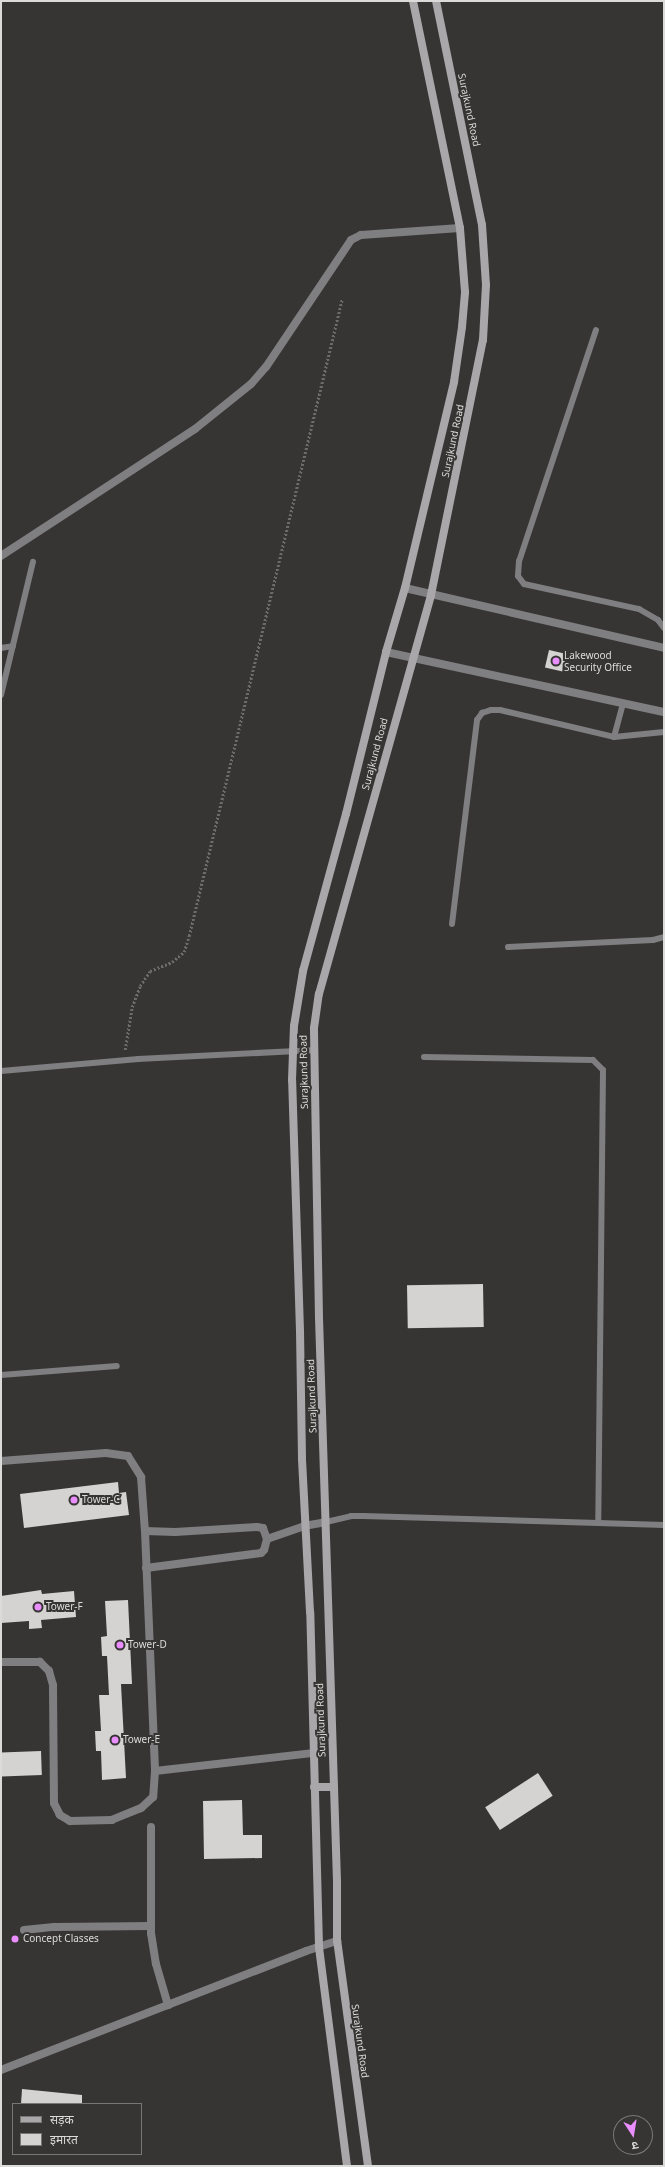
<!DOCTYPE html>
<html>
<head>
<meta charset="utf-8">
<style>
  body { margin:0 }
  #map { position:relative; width:665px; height:2167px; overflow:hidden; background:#363533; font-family:"Noto Sans","Noto Sans Devanagari",sans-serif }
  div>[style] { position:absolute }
  .building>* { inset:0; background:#d4d3d1; transform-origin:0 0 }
  .path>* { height:2.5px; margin-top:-1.25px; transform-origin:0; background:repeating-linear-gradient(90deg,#6d6c6a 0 2px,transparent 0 4px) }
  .lane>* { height:6px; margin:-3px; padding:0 3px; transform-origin:3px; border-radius:3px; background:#7f7e80 }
  .street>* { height:8px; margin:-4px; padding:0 4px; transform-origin:4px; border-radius:4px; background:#7f7e80 }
  .secondary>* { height:8px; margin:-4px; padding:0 4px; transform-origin:4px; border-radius:4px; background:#a9a7a9 }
  .dots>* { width:11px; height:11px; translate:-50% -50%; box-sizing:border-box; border:2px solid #363533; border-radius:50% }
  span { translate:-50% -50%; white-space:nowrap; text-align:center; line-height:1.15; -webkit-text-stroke:4px #363533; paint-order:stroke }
  .street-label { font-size:10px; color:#dbdbd9 }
  .poi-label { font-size:10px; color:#dbdbd9 }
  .left { translate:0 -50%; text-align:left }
  .frame { position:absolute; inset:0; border:2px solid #dbdbd9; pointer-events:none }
  .legend { position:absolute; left:12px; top:2103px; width:130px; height:52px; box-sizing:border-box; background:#363533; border:1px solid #787775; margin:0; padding:5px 7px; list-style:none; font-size:12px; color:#dbdbd9 }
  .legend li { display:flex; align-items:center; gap:8px; height:20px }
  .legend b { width:20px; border:1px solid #787775 }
  .north { position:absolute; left:613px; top:2115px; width:40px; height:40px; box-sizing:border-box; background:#363533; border:1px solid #787775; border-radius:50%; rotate:168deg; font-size:11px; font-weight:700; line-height:16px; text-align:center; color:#dbdbd9 }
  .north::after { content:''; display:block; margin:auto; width:14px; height:18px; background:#ea8dfd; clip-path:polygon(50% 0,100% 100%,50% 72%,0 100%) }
</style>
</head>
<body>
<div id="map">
  <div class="building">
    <i style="left:549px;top:650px;width:18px;height:18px;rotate:13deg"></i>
    <i style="left:483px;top:1284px;width:43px;height:76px;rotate:89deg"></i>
    <i style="clip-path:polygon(118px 1482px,119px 1493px,126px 1492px,129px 1515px,24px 1528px,20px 1494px)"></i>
    <i style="clip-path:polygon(41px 1590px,42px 1594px,74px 1591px,76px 1617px,41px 1620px,42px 1628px,29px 1629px,29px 1621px,1px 1623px,1px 1596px)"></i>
    <i style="clip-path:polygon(128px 1600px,132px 1684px,121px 1684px,126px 1778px,102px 1780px,101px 1751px,96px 1751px,95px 1731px,101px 1731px,99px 1695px,109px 1695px,107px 1656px,102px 1656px,101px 1637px,107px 1636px,105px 1601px)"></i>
    <i style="left:41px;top:1751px;width:24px;height:40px;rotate:88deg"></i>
    <i style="left:538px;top:1773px;width:27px;height:63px;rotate:57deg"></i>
    <i style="clip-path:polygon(242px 1800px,243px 1835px,262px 1835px,262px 1858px,204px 1859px,203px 1801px)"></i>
    <i style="clip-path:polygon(22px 2089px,82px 2095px,82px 2104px,21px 2104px)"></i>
  </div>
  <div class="path">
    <i style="left:125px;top:1050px;width:44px;rotate:-80.8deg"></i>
    <i style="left:132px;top:1007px;width:22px;rotate:-69deg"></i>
    <i style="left:140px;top:986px;width:18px;rotate:-56deg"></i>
    <i style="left:150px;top:971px;width:24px;rotate:-22deg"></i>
    <i style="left:172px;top:962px;width:16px;rotate:-40deg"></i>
    <i style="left:184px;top:952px;width:17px;rotate:-73deg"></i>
    <i style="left:189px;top:936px;width:655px;rotate:-76.49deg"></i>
  </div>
  <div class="lane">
    <i style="left:596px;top:330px;width:243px;rotate:108.4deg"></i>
    <i style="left:519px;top:561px;width:15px;rotate:94deg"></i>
    <i style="left:518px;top:576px;width:10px;rotate:53deg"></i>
    <i style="left:524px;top:584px;width:118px;rotate:12.3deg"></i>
    <i style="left:639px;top:609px;width:22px;rotate:30deg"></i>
    <i style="left:658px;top:620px;width:10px;rotate:53deg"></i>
    <i style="left:1px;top:648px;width:12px;rotate:-9deg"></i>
    <i style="left:1px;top:695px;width:137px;rotate:-76.5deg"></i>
    <i style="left:614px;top:737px;width:35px;rotate:-75deg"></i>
    <i style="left:452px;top:924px;width:206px;rotate:-83deg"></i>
    <i style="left:477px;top:720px;width:9px;rotate:-54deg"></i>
    <i style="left:482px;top:713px;width:9px;rotate:-18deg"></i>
    <i style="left:491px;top:710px;width:9px"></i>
    <i style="left:500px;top:710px;width:117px;rotate:13.3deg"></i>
    <i style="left:614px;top:737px;width:50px;rotate:-5.7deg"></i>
    <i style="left:508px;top:947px;width:145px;rotate:-2.8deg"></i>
    <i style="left:653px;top:940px;width:11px;rotate:-15deg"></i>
    <i style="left:424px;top:1057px;width:169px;rotate:1deg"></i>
    <i style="left:593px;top:1060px;width:14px;rotate:45deg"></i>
    <i style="left:603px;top:1070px;width:453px;rotate:90.6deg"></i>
    <i style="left:1px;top:1071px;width:138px;rotate:-5deg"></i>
    <i style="left:138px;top:1059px;width:175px;rotate:-2.9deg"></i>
    <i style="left:1px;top:1375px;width:116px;rotate:-4.4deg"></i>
    <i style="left:326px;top:1522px;width:26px;rotate:-13deg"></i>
    <i style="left:351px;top:1516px;width:12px"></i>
    <i style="left:363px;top:1516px;width:301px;rotate:1.7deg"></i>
  </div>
  <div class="street">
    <i style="left:1px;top:556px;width:232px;rotate:-33.2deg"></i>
    <i style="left:195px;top:429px;width:72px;rotate:-38.8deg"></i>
    <i style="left:251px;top:384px;width:23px;rotate:-49deg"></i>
    <i style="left:266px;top:367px;width:153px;rotate:-56.2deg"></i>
    <i style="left:351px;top:240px;width:11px;rotate:-27deg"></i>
    <i style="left:361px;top:235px;width:99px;rotate:-4deg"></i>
    <i style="left:405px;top:588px;width:266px;rotate:13deg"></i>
    <i style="left:386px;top:652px;width:284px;rotate:12.2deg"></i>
    <i style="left:1px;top:1461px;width:105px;rotate:-4.4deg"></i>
    <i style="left:106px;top:1453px;width:22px;rotate:8deg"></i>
    <i style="left:128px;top:1456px;width:25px;rotate:58deg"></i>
    <i style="left:141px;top:1477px;width:54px;rotate:85.8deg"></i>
    <i style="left:145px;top:1531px;width:240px;rotate:87.6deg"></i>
    <i style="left:155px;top:1771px;width:26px;rotate:94deg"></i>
    <i style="left:153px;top:1797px;width:16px;rotate:137deg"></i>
    <i style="left:141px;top:1808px;width:31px;rotate:158deg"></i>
    <i style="left:112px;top:1820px;width:42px;rotate:178.6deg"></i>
    <i style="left:70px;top:1821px;width:12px;rotate:-149deg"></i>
    <i style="left:60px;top:1815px;width:13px;rotate:-117deg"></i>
    <i style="left:54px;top:1803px;width:118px;rotate:-90.5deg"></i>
    <i style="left:53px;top:1685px;width:15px;rotate:-106deg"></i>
    <i style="left:49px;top:1671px;width:13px;rotate:-135deg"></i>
    <i style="left:40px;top:1662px;width:39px;rotate:180deg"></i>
    <i style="left:145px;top:1531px;width:30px;rotate:2deg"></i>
    <i style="left:175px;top:1532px;width:82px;rotate:-3.5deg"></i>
    <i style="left:257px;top:1527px;width:6px;rotate:9deg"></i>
    <i style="left:263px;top:1528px;width:12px;rotate:70deg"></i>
    <i style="left:267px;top:1539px;width:11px;rotate:105deg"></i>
    <i style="left:264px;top:1550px;width:4px;rotate:135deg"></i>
    <i style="left:261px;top:1553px;width:116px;rotate:172.6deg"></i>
    <i style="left:267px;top:1539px;width:39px;rotate:-19deg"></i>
    <i style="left:304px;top:1526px;width:22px;rotate:-10deg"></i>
    <i style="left:155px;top:1771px;width:158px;rotate:-6.5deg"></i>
    <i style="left:151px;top:1827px;width:106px;rotate:90deg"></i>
    <i style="left:151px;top:1933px;width:31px;rotate:81deg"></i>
    <i style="left:156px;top:1964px;width:43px;rotate:73.7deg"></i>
    <i style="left:24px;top:1930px;width:30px;rotate:-6deg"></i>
    <i style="left:54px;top:1927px;width:97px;rotate:-0.6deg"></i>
    <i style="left:1px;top:2070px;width:327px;rotate:-21.3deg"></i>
    <i style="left:306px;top:1951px;width:33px;rotate:-18deg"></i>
  </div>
  <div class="secondary">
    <i style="left:314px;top:1787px;width:20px"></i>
    <i style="left:347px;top:2166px;width:222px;rotate:-97.3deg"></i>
    <i style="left:319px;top:1946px;width:334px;rotate:-91.5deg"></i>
    <i style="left:310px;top:1612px;width:154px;rotate:-93deg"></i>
    <i style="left:302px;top:1458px;width:127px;rotate:-90.9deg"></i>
    <i style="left:300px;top:1331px;width:251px;rotate:-91.8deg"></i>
    <i style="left:292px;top:1080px;width:54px;rotate:-87.9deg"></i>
    <i style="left:294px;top:1026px;width:56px;rotate:-80.7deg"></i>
    <i style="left:303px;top:971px;width:163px;rotate:-74.7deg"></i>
    <i style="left:346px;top:814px;width:167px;rotate:-76.1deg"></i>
    <i style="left:386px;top:652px;width:67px;rotate:-73.5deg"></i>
    <i style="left:405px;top:588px;width:212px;rotate:-76.6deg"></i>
    <i style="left:454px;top:382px;width:56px;rotate:-81.7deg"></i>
    <i style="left:462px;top:327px;width:35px;rotate:-85deg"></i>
    <i style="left:465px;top:292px;width:64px;rotate:-94.5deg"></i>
    <i style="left:460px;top:228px;width:232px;rotate:-101.7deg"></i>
    <i style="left:368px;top:2166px;width:227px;rotate:-97.8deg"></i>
    <i style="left:337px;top:1941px;width:60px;rotate:-90deg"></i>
    <i style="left:337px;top:1881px;width:563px;rotate:-91.83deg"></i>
    <i style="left:319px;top:1318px;width:290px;rotate:-91deg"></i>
    <i style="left:314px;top:1028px;width:34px;rotate:-82deg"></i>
    <i style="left:319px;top:994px;width:414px;rotate:-74.3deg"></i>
    <i style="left:431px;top:595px;width:260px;rotate:-78.5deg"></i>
    <i style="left:483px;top:340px;width:55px;rotate:-86.9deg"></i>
    <i style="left:486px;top:285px;width:60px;rotate:-93.8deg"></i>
    <i style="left:482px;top:225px;width:229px;rotate:-101.6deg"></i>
  </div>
  <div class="dots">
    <i style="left:556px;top:661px;background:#ea8dfd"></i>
    <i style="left:74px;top:1500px;background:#ea8dfd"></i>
    <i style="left:38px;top:1607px;background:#ea8dfd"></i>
    <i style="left:120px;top:1645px;background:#ea8dfd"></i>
    <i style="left:115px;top:1740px;background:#ea8dfd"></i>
    <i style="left:15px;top:1939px;background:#ea8dfd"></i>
  </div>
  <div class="street-label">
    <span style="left:469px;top:110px;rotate:78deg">Surajkund Road</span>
    <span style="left:453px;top:441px;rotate:-78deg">Surajkund Road</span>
    <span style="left:375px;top:754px;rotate:-75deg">Surajkund Road</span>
    <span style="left:304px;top:1072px;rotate:-91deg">Surajkund Road</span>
    <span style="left:312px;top:1396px;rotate:-92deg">Surajkund Road</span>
    <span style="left:321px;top:1720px;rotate:-92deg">Surajkund Road</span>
    <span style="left:360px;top:2041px;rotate:82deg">Surajkund Road</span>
  </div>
  <div class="poi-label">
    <span class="left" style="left:564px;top:661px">Lakewood<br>Security Office</span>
    <span class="left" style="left:82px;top:1500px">Tower-C</span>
    <span class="left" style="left:46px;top:1607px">Tower-F</span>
    <span class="left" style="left:128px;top:1645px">Tower-D</span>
    <span class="left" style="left:123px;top:1740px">Tower-E</span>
    <span class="left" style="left:23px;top:1939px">Concept Classes</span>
  </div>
  <div class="frame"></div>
  <ul class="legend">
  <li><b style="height:5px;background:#a9a7a9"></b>सड़क</li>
  <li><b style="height:11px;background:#d4d3d1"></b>इमारत</li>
  </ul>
  <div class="north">उ</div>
</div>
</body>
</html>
